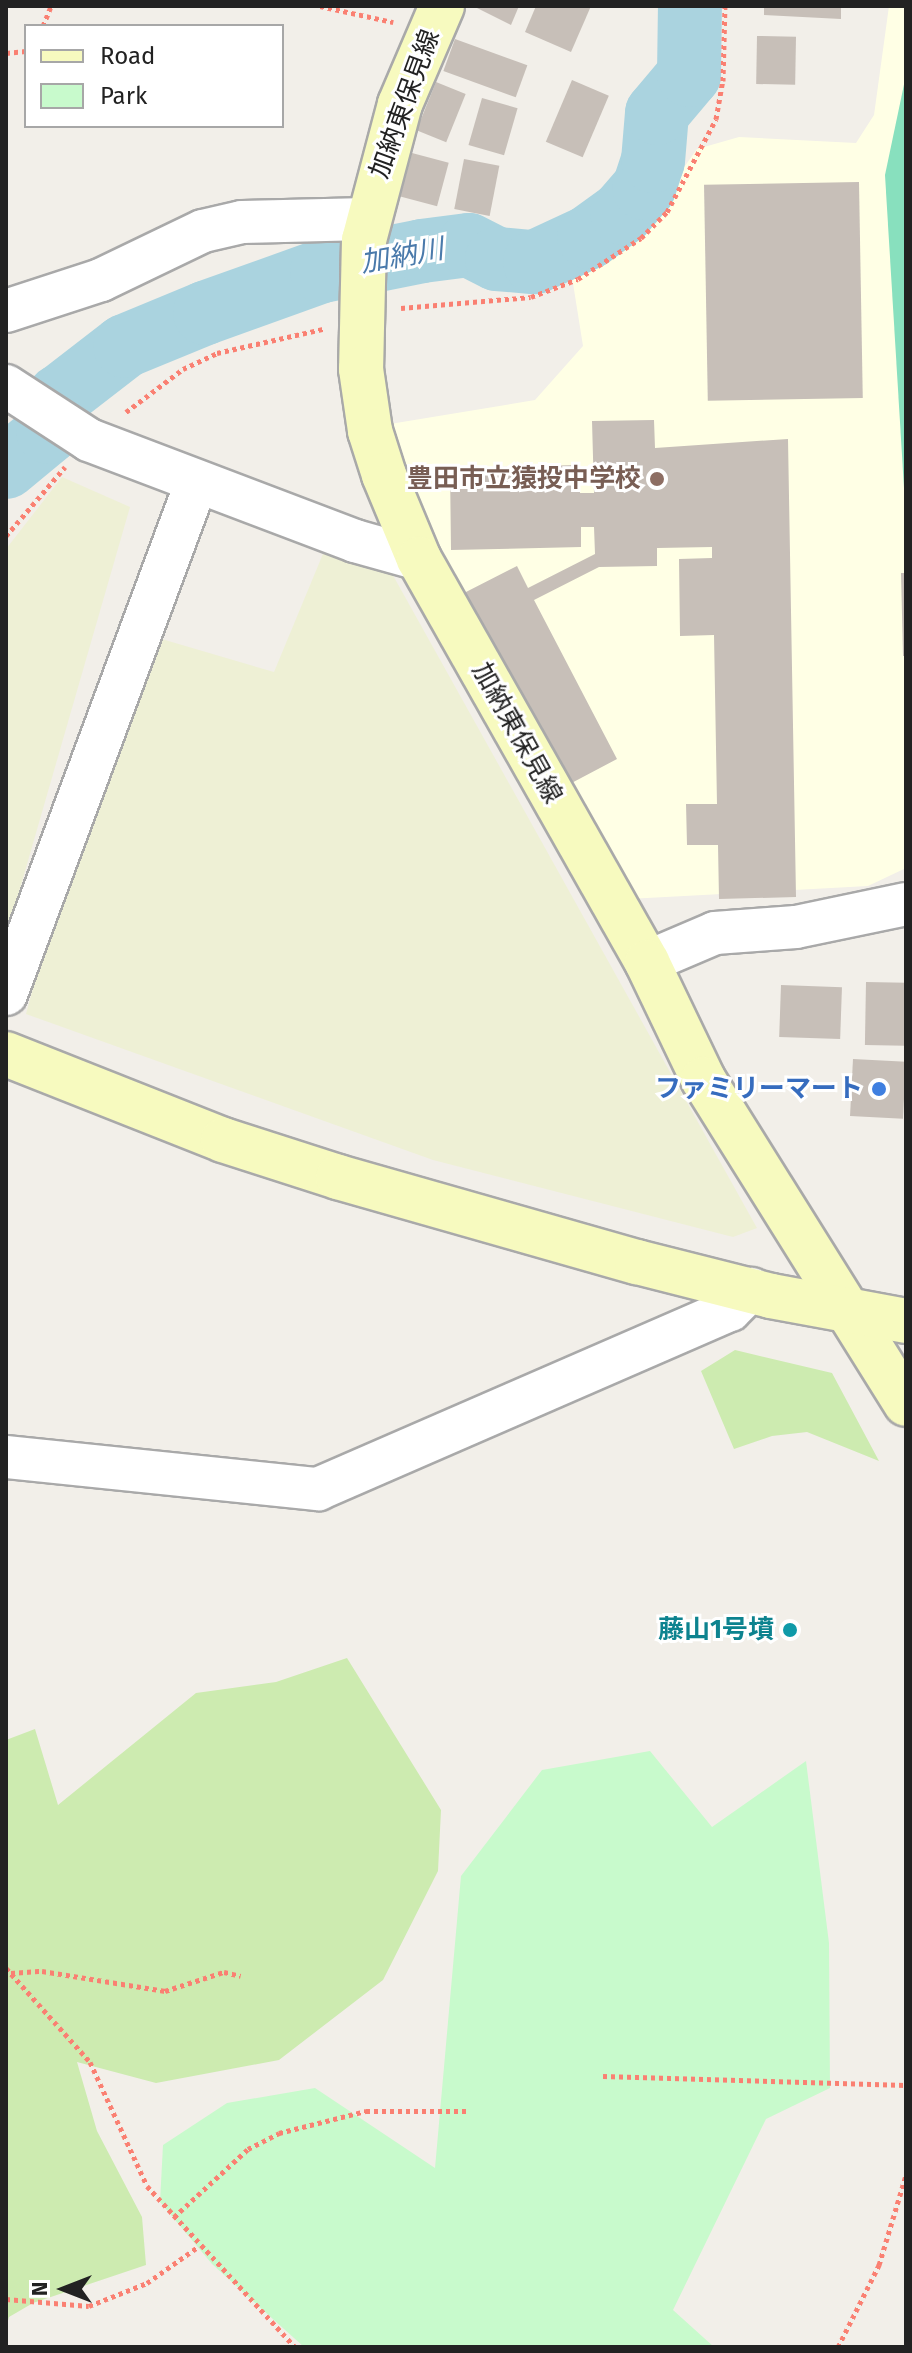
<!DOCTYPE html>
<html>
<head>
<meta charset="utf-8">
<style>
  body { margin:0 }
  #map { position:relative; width:912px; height:2353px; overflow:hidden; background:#f2efe9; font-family:"Fira Sans","Noto Sans JP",sans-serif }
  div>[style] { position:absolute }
  .education>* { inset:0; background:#ffffe5 }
  .farmland>* { inset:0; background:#eef0d5 }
  .grass>* { inset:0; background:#cdebb0 }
  .park>* { inset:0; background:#c8facc }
  .pitch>* { inset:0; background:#88e0be }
  .river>* { height:64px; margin:-32px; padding:0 32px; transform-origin:32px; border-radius:32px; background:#aad3df }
  .building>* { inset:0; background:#c7bfb8; transform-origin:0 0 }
  .path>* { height:5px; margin-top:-2.5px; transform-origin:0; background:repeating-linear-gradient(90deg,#fa8072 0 4px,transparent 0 8px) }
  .roads { filter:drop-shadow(2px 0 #a9a9a9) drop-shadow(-2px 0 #a9a9a9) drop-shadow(0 2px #a9a9a9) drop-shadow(0 -2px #a9a9a9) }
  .street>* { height:42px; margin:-21px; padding:0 21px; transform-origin:21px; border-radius:21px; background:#fff }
  .secondary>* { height:44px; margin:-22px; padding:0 22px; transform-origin:22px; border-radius:22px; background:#f7fabf }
  .dots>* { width:22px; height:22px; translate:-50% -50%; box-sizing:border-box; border:4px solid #fff; border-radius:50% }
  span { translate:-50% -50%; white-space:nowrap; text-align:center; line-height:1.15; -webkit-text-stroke:6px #fff; paint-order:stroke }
  .street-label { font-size:26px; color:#222 }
  .education-label { font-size:26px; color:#785e54; font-weight:700 }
  .right { translate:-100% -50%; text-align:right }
  .shop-label { font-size:26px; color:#366cbe; font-weight:700 }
  .culture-label { font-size:26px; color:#0d838f; font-weight:700 }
  .water-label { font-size:28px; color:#4a7aab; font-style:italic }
  .frame { position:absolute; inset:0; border:8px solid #222; pointer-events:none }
  .legend { position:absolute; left:24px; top:24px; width:260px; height:104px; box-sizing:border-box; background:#fff; border:2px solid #a7a7a7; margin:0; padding:10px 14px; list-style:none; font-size:24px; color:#222 }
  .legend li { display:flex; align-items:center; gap:16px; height:40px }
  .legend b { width:40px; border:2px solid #a7a7a7 }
  .north { position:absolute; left:24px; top:2249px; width:80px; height:80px; -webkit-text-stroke:6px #fff; paint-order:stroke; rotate:270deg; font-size:22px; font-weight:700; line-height:32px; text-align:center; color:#222 }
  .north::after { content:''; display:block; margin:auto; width:28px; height:36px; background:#222; clip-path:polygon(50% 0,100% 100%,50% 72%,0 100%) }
</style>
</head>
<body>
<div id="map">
  <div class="education">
    <i style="clip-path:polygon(889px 6px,906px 6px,906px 868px,868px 886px,628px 899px,424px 534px,390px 424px,535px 400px,583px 346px,572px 277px,626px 249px,697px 149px,739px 137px,856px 143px,874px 115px)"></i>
  </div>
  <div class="farmland">
    <i style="clip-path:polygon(62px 477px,130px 507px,6px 937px,6px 549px)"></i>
    <i style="clip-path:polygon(325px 549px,390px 570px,757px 1228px,733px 1237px,433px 1160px,26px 1014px,131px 630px,274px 672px)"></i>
  </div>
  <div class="grass">
    <i style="clip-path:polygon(735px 1350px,832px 1373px,879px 1461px,807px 1432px,772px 1436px,734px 1449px,701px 1371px)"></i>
    <i style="clip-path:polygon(347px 1658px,441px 1810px,438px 1871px,383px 1980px,279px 2060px,156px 2083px,77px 2062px,97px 2131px,142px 2217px,146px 2265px,33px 2303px,9px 2317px,6px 2328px,6px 1740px,35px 1729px,58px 1805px,196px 1693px,276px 1682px)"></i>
  </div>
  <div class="park">
    <i style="clip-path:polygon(650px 1751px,712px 1827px,806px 1761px,829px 1943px,830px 2088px,766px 2119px,673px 2310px,714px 2347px,304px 2347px,212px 2264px,160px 2202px,163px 2145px,227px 2103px,315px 2088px,435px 2168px,461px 1876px,542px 1770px)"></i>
  </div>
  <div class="pitch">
    <i style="clip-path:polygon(906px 75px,906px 521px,885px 175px)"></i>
  </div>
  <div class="river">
    <i style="left:6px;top:467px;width:55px;rotate:-39.8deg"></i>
    <i style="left:48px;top:432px;width:37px;rotate:-73deg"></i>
    <i style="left:59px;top:397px;width:83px;rotate:-37.7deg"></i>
    <i style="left:125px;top:346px;width:87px;rotate:-22.4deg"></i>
    <i style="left:205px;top:313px;width:124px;rotate:-19.7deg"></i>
    <i style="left:322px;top:271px;width:102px;rotate:-11.3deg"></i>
    <i style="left:422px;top:251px;width:47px;rotate:-7.3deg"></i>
    <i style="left:469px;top:245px;width:31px;rotate:27deg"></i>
    <i style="left:497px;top:259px;width:38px;rotate:5deg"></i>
    <i style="left:535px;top:262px;width:60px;rotate:-24.8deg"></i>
    <i style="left:589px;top:237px;width:41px;rotate:-36deg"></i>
    <i style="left:622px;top:213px;width:33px;rotate:-49deg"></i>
    <i style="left:644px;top:188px;width:28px;rotate:-72deg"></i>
    <i style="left:653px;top:161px;width:48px;rotate:-85.2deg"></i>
    <i style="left:657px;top:113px;width:50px;rotate:-49.9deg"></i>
    <i style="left:689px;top:75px;width:69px;rotate:-89.2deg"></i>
  </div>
  <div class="building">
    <i style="clip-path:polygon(473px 6px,519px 6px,511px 25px)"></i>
    <i style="clip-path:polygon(536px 6px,591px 6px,571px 52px,525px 32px)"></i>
    <i style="clip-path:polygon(764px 6px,841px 6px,841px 19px,764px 15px)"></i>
    <i style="left:757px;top:36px;width:39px;height:48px;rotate:1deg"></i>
    <i style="left:455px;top:39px;width:77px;height:34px;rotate:20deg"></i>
    <i style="left:572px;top:80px;width:40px;height:67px;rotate:23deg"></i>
    <i style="left:436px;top:82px;width:32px;height:52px;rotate:22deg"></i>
    <i style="left:482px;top:98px;width:37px;height:49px;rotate:16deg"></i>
    <i style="left:412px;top:153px;width:38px;height:45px;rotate:15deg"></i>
    <i style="left:464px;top:159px;width:36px;height:51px;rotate:11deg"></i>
    <i style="left:859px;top:182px;width:216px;height:155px;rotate:89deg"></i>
    <i style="clip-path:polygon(654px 420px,655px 448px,788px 439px,796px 897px,719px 899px,718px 845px,687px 845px,686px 804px,717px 804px,714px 635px,680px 636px,679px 559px,712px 558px,712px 547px,657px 548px,657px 566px,599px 567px,534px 600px,617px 759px,564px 787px,464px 593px,517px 566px,528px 588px,595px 554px,594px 527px,581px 527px,581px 547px,451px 550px,450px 468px,579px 465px,580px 493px,594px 493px,592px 421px)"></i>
    <i style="clip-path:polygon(901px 573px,906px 573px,906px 656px,903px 656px)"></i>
    <i style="left:866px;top:982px;width:40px;height:63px;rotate:1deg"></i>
    <i style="left:781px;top:985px;width:61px;height:52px;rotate:2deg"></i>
    <i style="left:853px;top:1059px;width:53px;height:57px;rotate:3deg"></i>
  </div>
  <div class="path">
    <i style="left:320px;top:6px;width:75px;rotate:12.4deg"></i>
    <i style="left:43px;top:26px;width:22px;rotate:-68deg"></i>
    <i style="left:6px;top:53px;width:20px;rotate:-6deg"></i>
    <i style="left:401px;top:308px;width:130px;rotate:-4.8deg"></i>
    <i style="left:531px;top:297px;width:50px;rotate:-21deg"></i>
    <i style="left:578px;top:279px;width:75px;rotate:-33.1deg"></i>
    <i style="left:641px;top:238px;width:37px;rotate:-45deg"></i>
    <i style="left:667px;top:212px;width:105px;rotate:-62.2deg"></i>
    <i style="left:716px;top:119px;width:39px;rotate:-80deg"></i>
    <i style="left:723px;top:81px;width:75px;rotate:-88.5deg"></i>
    <i style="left:126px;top:412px;width:71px;rotate:-37deg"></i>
    <i style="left:183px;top:369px;width:38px;rotate:-25deg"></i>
    <i style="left:217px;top:353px;width:109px;rotate:-12.8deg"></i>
    <i style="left:6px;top:536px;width:91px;rotate:-49.5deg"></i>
    <i style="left:6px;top:1968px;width:126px;rotate:48.2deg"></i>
    <i style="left:90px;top:2062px;width:136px;rotate:65.3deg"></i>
    <i style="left:147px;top:2186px;width:219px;rotate:47.4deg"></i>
    <i style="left:11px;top:1973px;width:31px;rotate:-4deg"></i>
    <i style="left:42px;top:1971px;width:125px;rotate:9.2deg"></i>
    <i style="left:165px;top:1991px;width:62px;rotate:-17.9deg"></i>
    <i style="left:224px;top:1972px;width:17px;rotate:13deg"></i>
    <i style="left:603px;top:2076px;width:303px;rotate:1.7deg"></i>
    <i style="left:174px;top:2217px;width:100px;rotate:-42.6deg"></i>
    <i style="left:248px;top:2149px;width:35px;rotate:-27deg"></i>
    <i style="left:279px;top:2133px;width:90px;rotate:-14.2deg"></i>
    <i style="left:366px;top:2111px;width:102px"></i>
    <i style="left:6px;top:2299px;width:83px;rotate:4.8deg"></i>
    <i style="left:89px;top:2306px;width:62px;rotate:-21.6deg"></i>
    <i style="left:147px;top:2283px;width:64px;rotate:-35.4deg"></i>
    <i style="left:838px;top:2347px;width:92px;rotate:-63.4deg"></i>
    <i style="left:879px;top:2265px;width:94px;rotate:-73.3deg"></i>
  </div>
  <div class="roads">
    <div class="street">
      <i style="left:6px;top:311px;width:100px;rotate:-18.1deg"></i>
      <i style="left:101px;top:280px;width:113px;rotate:-25.7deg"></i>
      <i style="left:203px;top:231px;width:40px;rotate:-13deg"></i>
      <i style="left:242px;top:222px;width:125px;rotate:-1.4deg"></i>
      <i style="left:6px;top:386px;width:99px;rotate:33deg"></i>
      <i style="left:89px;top:440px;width:285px;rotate:20.8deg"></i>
      <i style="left:355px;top:541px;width:66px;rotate:15.7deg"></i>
      <i style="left:647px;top:962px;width:74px;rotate:-23.1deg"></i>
      <i style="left:715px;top:933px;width:81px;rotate:-4.2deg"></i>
      <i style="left:796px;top:927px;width:112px;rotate:-11.8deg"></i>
      <i style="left:6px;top:994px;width:547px;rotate:-69.58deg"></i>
      <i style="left:6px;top:1457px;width:314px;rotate:5.9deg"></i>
      <i style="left:318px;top:1489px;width:449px;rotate:-23.5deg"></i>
      <i style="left:730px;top:1310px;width:30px;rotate:-45deg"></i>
    </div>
    <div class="secondary">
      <i style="left:442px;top:6px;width:107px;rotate:113.2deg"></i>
      <i style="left:400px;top:104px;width:141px;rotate:104.8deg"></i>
      <i style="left:364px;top:240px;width:129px;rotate:91.3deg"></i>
      <i style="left:361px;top:369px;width:63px;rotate:81.7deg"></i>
      <i style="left:370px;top:431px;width:46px;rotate:72.3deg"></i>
      <i style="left:384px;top:475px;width:91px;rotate:67.4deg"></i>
      <i style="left:419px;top:559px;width:463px;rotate:60.5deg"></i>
      <i style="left:647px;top:962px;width:130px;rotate:64.4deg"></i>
      <i style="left:703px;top:1079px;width:383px;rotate:58deg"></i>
      <i style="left:6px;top:1054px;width:233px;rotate:21.6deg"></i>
      <i style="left:223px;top:1140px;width:121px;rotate:17.8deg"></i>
      <i style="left:338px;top:1177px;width:311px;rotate:15.9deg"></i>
      <i style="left:637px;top:1262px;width:138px;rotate:14.2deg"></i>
      <i style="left:771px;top:1296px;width:137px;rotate:10.5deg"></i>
    </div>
  </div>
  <div class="dots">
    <i style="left:657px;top:479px;background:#8d6e63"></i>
    <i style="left:879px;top:1089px;background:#3f7fe0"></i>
    <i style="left:790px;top:1630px;background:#0f9aa8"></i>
  </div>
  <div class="street-label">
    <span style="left:405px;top:104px;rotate:-70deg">加納東保見線</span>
    <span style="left:517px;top:733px;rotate:61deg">加納東保見線</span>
  </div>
  <div class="education-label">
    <span class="right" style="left:641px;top:479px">豊田市立猿投中学校</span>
  </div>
  <div class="shop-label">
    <span class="right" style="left:863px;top:1089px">ファミリーマート</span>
  </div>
  <div class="culture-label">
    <span class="right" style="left:774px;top:1630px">藤山1号墳</span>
  </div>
  <div class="water-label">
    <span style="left:402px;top:256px;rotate:-10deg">加納川</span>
  </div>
  <div class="frame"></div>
  <ul class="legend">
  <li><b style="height:10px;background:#f7fabf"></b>Road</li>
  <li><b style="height:22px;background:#c8facc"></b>Park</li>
  </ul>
  <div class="north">N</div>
</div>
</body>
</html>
